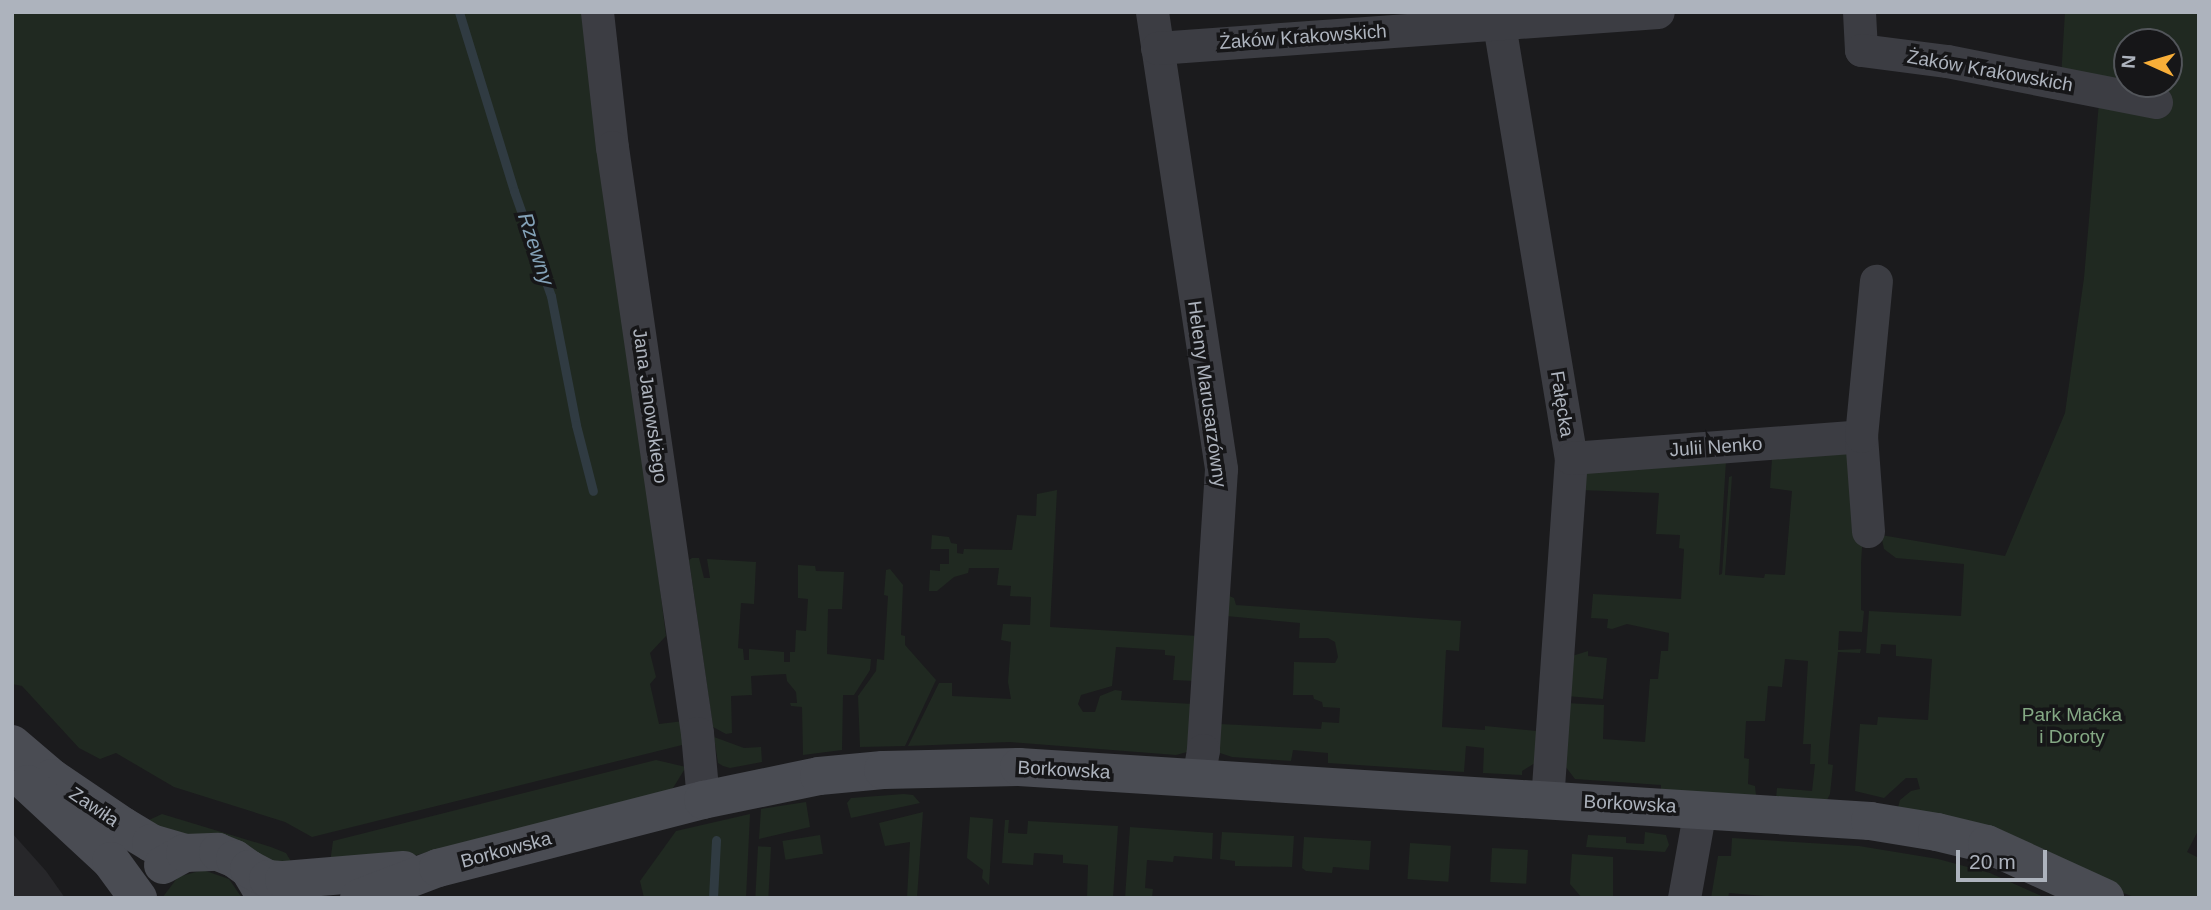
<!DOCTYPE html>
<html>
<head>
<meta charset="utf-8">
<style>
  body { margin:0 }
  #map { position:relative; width:2211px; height:910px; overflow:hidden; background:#1b1b1d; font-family:Arial,sans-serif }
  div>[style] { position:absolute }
  .built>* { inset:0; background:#27272a }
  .green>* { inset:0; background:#202921; transform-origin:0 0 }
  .stream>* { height:9px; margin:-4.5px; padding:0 4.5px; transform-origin:4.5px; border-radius:4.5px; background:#303b42 }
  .street>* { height:33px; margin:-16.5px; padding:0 16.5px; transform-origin:16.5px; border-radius:16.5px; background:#3c3d43 }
  .secondary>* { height:38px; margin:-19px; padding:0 19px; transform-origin:19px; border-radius:19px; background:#4a4c53 }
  span { translate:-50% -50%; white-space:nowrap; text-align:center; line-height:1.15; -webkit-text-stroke:7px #161618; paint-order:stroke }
  .street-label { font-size:19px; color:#adb3bd }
  .park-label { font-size:19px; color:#84a884 }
  .water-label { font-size:21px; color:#84a2b8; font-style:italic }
  .frame { position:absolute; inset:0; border:14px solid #adb3bd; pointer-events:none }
  .north { position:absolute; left:2113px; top:28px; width:70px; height:70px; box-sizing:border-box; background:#161618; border:2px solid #52555a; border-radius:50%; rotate:274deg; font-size:19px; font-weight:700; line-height:28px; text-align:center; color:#adb3bd }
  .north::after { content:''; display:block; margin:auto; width:24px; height:32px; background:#f8ae38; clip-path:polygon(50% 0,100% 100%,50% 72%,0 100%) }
  .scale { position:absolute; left:1956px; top:850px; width:91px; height:32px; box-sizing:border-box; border:4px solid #adb3bd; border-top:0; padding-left:9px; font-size:21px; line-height:24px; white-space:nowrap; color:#adb3bd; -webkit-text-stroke:5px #161618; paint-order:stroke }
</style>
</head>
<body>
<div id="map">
  <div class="built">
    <i style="clip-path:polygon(12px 833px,46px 871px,65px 898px,12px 898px)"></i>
  </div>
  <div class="green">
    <i style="clip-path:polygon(12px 12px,587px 12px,666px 636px,650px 653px,656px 677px,650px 684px,659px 724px,684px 721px,682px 745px,312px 837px,285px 822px,174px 787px,116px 753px,100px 759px,79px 748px,22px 686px,12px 684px)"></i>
    <i style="clip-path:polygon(evenodd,2065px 12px,2199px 12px,2199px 829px,2187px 852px,2199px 858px,2199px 898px,2137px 898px,1897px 811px,1900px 800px,1911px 791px,1920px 789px,1917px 778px,1906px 778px,1884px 798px,1855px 791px,1860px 724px,1877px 725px,1878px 717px,1928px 720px,1932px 659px,1896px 656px,1896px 645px,1881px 644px,1880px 654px,1866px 653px,1869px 611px,1961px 616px,1964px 564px,1896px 558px,1884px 549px,1881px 535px,2005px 556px,2065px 413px,2084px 278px,2099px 102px,2060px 95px,2065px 12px,2127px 42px,2169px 42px,2169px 84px,2127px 84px,2127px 42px)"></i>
    <i style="clip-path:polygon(1848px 451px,1863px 531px,1861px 564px,1861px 610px,1864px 611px,1862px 632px,1839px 631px,1838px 650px,1861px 649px,1860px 653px,1838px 652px,1829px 746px,1828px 764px,1833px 765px,1830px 794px,1826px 802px,1776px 798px,1777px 788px,1812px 791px,1815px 764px,1810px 764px,1811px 744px,1803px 744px,1808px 661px,1785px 659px,1782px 687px,1768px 686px,1765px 721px,1746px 721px,1744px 758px,1749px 759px,1748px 784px,1755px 786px,1756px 795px,1661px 790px,1661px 785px,1575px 779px,1565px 766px,1565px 703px,1604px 705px,1603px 739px,1645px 742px,1650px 679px,1658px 679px,1661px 651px,1668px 651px,1669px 633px,1627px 624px,1612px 629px,1607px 628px,1608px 619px,1591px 618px,1593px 594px,1681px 599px,1684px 549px,1679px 548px,1680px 535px,1656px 534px,1659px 493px,1581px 490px,1587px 472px,1726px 461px,1719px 575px,1722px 574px,1729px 477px,1732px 476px,1725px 575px,1764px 578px,1765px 574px,1785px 575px,1792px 491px,1770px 488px,1772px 459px)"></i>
    <i style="clip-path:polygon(1057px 490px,1050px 627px,1198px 636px,1194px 681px,1173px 680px,1175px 656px,1165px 655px,1165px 650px,1116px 647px,1112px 686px,1081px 695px,1078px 704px,1083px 712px,1095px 712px,1100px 696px,1115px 690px,1122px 691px,1121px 700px,1193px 704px,1187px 752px,1176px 755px,1010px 742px,908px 746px,939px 683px,952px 683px,952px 696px,1011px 699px,1008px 682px,1011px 642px,1001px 640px,1003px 624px,1030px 625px,1031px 597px,1010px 596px,1011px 586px,997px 585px,999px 568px,969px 568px,968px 573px,954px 577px,937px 591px,929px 591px,930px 570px,940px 571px,940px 564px,949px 564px,949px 549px,931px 549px,932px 535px,949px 537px,951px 543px,957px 544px,957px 553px,963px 554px,964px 549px,1012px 550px,1017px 515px,1036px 516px,1037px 494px)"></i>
    <i style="clip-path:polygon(692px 558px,699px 558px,704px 578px,710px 578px,707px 559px,756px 562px,754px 604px,741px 603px,738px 648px,743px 649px,744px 660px,749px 660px,749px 649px,784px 652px,784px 662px,790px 662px,790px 652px,795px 652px,796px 630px,806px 631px,808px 599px,798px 598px,798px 565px,815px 566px,816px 571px,844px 572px,842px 609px,828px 609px,827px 654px,871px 659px,870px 670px,854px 695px,843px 695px,842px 750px,803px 755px,802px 707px,791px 706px,790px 703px,797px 703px,796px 692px,787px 681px,786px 674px,751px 676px,752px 695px,731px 696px,732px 733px,726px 734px,713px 727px,689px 560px)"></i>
    <i style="clip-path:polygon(890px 569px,903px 585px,901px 635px,905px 636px,905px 645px,936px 680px,905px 746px,860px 747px,858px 696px,876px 671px,877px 659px,884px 660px,888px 596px,884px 595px,886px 570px)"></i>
    <i style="clip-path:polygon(1227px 595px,1234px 598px,1236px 605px,1461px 621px,1459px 651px,1446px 650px,1442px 727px,1485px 730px,1485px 726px,1537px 731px,1535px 763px,1522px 771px,1522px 775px,1483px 773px,1484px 748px,1466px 746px,1464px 772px,1328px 763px,1328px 753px,1293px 750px,1291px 761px,1232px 757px,1217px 752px,1219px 724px,1321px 729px,1322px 722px,1339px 723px,1340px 708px,1323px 707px,1322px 702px,1314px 699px,1313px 695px,1293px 695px,1294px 662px,1335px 663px,1338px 657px,1335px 642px,1328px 638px,1299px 638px,1300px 623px,1226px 616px)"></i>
    <i style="clip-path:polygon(1588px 651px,1588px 656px,1607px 658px,1603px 699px,1566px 696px,1569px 657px)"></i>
    <i style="clip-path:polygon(714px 737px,744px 748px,761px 747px,762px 762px,730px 768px,723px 766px,718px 763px)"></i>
    <i style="clip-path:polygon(656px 760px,686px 767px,673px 788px,663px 793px,401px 859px,330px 863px,333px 841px)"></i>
    <i style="clip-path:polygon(904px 794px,913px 795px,920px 803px,851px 818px,847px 803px,851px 798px)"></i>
    <i style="clip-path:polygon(806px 802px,810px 827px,759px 839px,761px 809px)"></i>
    <i style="clip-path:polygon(923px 812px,917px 898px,907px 898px,910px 842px,885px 846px,879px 823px)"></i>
    <i style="clip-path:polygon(162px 814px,271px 847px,286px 853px,295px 868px,176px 839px,149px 820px)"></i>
    <i style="clip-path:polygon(750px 814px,746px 898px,644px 898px,640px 881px,676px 831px)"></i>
    <i style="clip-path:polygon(970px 817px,993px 819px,989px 885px,982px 878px,983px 870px,967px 858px)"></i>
    <i style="clip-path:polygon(1005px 820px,1009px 820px,1008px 833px,1027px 834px,1028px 821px,1118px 826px,1113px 898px,1087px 898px,1088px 865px,1063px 863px,1063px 855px,1034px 853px,1033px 865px,1002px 863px)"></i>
    <i style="clip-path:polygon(1130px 827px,1213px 833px,1212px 859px,1174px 856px,1173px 862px,1147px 860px,1145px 888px,1153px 889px,1152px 898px,1125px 898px)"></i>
    <i style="clip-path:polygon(1222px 832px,1294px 836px,1292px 867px,1235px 866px,1235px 861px,1220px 859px)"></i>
    <i style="clip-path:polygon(1645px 832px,1666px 835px,1669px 845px,1665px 852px,1586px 847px,1588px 835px,1626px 837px,1626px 843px,1644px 844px)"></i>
    <i style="left:820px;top:835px;width:19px;height:38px;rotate:81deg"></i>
    <i style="clip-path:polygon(1304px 837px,1371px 841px,1369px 870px,1333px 867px,1332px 873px,1306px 871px,1302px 868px)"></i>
    <i style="clip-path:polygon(1732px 838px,1859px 846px,1938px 859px,1990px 873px,2046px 898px,1788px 898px,1729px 893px,1728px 898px,1711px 898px,1718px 856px,1731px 856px)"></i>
    <i style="left:1410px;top:843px;width:41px;height:36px;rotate:4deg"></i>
    <i style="left:771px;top:847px;width:51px;height:13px;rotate:93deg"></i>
    <i style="left:1492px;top:848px;width:36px;height:34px;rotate:3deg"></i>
    <i style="clip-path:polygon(1572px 854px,1613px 857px,1613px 898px,1582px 898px,1570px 884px)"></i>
    <i style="clip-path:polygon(203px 870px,229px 879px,242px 898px,162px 898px,178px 877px)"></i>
  </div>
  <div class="stream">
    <i style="left:459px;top:12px;width:187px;rotate:72.9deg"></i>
    <i style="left:514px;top:191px;width:111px;rotate:70.6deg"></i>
    <i style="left:551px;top:296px;width:131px;rotate:79deg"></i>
    <i style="left:576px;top:425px;width:68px;rotate:75.6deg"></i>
    <i style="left:713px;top:898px;width:58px;rotate:-87deg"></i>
  </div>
  <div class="street">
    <i style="left:597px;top:12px;width:136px;rotate:83.7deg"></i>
    <i style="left:612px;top:147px;width:592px;rotate:81.75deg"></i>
    <i style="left:697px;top:733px;width:67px;rotate:84.9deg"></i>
    <i style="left:1152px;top:12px;width:462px;rotate:81.4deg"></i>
    <i style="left:1221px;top:469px;width:282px;rotate:93.7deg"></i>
    <i style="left:1203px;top:750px;width:28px;rotate:100deg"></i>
    <i style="left:1497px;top:12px;width:452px;rotate:80.6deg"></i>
    <i style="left:1571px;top:458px;width:342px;rotate:94deg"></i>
    <i style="left:1859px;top:12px;width:38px;rotate:87deg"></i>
    <i style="left:1861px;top:50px;width:87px;rotate:7.3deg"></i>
    <i style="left:1947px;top:61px;width:213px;rotate:11.1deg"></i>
    <i style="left:1157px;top:48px;width:502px;rotate:-4.11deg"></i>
    <i style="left:1571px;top:458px;width:291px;rotate:-4.3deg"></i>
    <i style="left:1868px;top:531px;width:95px;rotate:-94.2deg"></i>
    <i style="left:1861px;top:436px;width:156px;rotate:-84.5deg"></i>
    <i style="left:1684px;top:898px;width:90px;rotate:-79.8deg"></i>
  </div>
  <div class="secondary">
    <i style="left:12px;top:744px;width:52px;rotate:40.4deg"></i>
    <i style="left:52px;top:778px;width:86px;rotate:34.1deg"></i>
    <i style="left:123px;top:826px;width:33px;rotate:31deg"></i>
    <i style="left:151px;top:843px;width:35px;rotate:16deg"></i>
    <i style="left:28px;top:784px;width:113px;rotate:42.9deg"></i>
    <i style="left:111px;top:861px;width:46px;rotate:53.9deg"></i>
    <i style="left:163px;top:865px;width:25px;rotate:-29deg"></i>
    <i style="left:185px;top:853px;width:33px;rotate:-2deg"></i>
    <i style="left:218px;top:852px;width:18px;rotate:22deg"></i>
    <i style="left:235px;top:859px;width:17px;rotate:36deg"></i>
    <i style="left:249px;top:869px;width:23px;rotate:59deg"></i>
    <i style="left:249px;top:869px;width:21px;rotate:28deg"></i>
    <i style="left:268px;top:879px;width:16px;rotate:4deg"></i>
    <i style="left:284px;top:880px;width:120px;rotate:-4.8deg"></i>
    <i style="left:359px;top:898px;width:85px;rotate:-20.8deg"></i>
    <i style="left:438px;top:868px;width:274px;rotate:-14.4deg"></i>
    <i style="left:703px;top:800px;width:118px;rotate:-11.7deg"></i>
    <i style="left:819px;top:776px;width:64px;rotate:-5.4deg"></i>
    <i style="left:883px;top:770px;width:136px;rotate:-1.3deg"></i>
    <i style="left:1019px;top:767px;width:853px;rotate:3.63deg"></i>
    <i style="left:1870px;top:821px;width:68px;rotate:9.3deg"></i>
    <i style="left:1937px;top:832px;width:51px;rotate:13.5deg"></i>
    <i style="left:1987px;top:844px;width:130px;rotate:24.6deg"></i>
  </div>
  <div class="street-label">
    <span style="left:1303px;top:37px;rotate:-4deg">Żaków Krakowskich</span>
    <span style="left:1990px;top:71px;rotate:10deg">Żaków Krakowskich</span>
    <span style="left:1207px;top:394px;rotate:82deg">Heleny Marusarzówny</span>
    <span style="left:1562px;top:404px;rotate:81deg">Fałęcka</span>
    <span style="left:650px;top:406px;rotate:82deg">Jana Janowskiego</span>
    <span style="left:1716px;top:447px;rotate:-4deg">Julii Nenko</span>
    <span style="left:1064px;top:770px;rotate:3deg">Borkowska</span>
    <span style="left:1630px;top:804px;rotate:3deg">Borkowska</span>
    <span style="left:94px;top:807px;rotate:34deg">Zawiła</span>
    <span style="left:506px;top:850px;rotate:-15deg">Borkowska</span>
  </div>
  <div class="park-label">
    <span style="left:2072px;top:726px">Park Maćka<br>i Doroty</span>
  </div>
  <div class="water-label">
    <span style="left:536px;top:249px;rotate:72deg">Rzewny</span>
  </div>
  <div class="frame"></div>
  <div class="north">N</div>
  <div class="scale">20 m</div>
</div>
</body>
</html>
